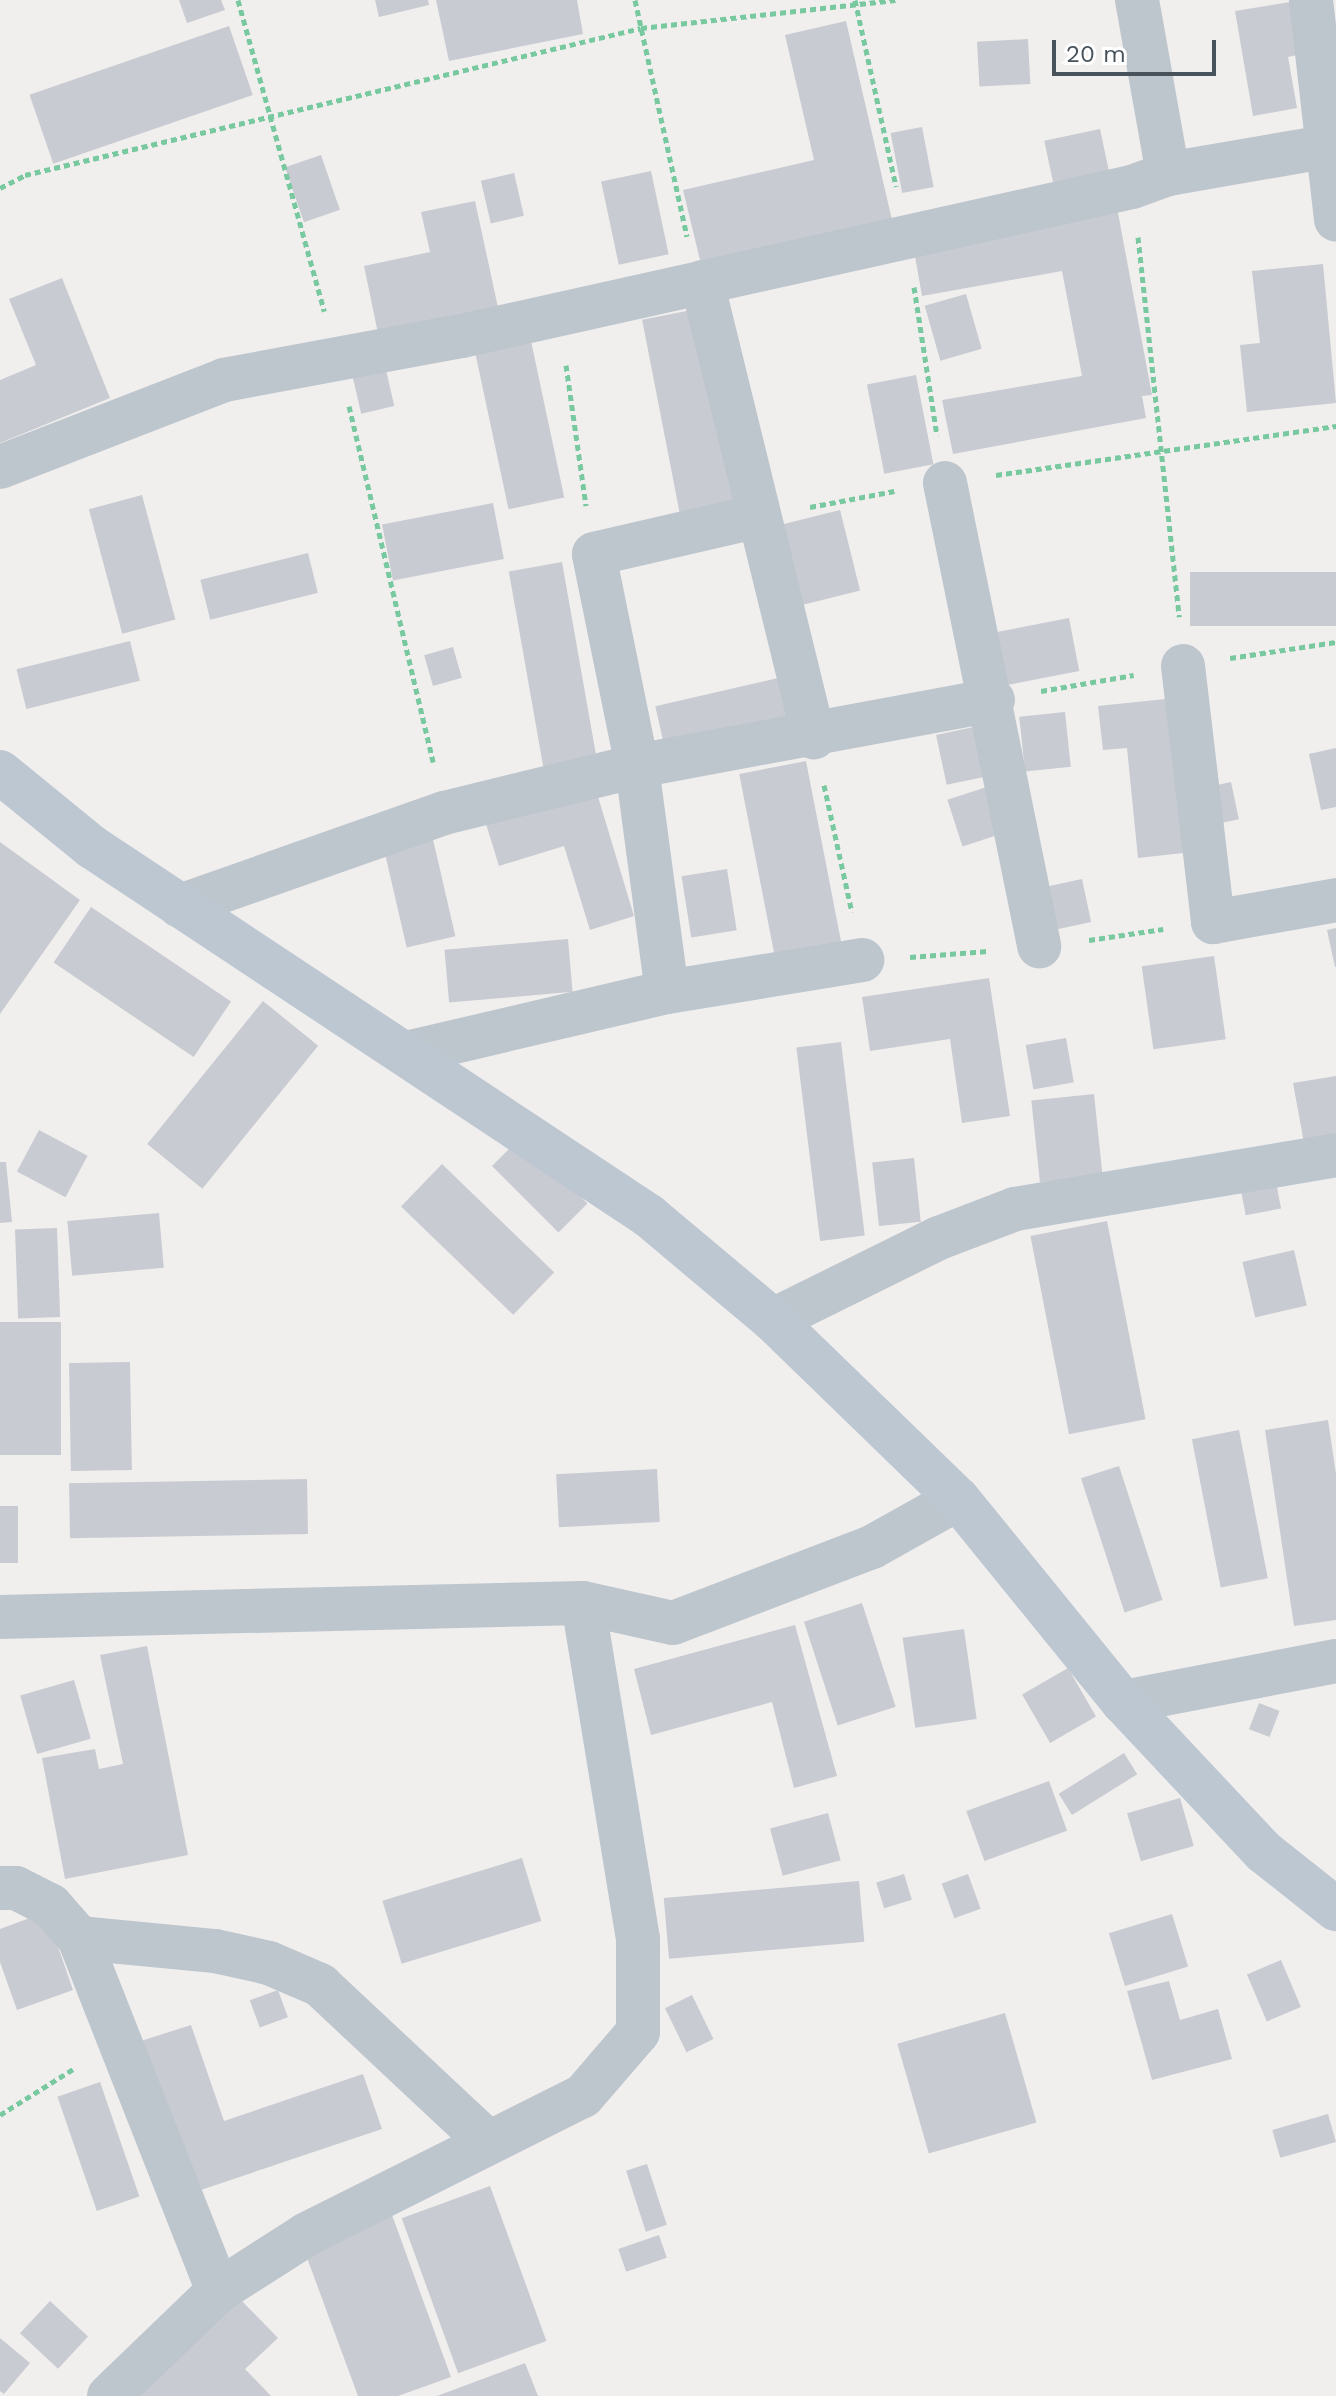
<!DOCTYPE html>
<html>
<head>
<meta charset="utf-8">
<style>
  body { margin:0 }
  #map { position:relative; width:1336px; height:2396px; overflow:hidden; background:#f1eeee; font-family:"Work Sans",sans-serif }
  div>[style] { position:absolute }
  .building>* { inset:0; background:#c8cbd1; transform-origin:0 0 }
  .path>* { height:5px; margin-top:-2.5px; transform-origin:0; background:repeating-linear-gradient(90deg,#78c9a0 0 6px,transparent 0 10px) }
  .street>* { height:44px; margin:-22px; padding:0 22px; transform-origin:22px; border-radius:22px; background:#bdc6cd }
  .secondary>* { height:44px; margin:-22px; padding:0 22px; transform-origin:22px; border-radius:22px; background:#bdc7d1 }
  span { translate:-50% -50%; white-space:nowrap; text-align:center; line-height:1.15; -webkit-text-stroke:7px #fff; paint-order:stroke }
  .scale { position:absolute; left:1052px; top:40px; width:164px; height:36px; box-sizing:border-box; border:4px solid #47525b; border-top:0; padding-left:10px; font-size:24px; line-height:28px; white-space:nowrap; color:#47525b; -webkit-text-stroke:6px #fff; paint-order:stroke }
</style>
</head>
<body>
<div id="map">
  <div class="building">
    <i style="clip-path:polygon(179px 0,221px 0,225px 10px,187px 23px)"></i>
    <i style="clip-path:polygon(375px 0,428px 0,429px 5px,379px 17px)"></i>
    <i style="clip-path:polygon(436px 0,577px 0,583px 34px,449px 61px)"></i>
    <i style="clip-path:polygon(1302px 0,1311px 52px,1288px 57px,1297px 108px,1253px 116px,1235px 11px)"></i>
    <i style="clip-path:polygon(846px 21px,892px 220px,701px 264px,683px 190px,814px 160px,785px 35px)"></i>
    <i style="left:229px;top:26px;width:73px;height:211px;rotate:71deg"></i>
    <i style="left:1028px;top:39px;width:45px;height:51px;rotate:87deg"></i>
    <i style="left:922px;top:127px;width:61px;height:32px;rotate:79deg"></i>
    <i style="left:1100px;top:129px;width:45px;height:57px;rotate:78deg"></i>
    <i style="left:321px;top:155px;width:58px;height:38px;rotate:71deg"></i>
    <i style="left:651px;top:171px;width:85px;height:51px;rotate:78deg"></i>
    <i style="left:514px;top:173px;width:44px;height:34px;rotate:77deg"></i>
    <i style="clip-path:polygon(475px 201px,499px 312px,379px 338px,364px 266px,430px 252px,421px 212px)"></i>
    <i style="clip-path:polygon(1116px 202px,1152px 395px,1142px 396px,1146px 418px,953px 454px,942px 400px,1082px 376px,1062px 271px,922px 296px,913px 245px)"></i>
    <i style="clip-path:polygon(1323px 264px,1336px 403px,1247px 412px,1240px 345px,1260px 343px,1252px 271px)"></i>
    <i style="clip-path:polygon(62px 278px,110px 398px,0 443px,0 380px,36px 365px,9px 299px)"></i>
    <i style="left:966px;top:294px;width:57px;height:43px;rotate:74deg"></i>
    <i style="left:702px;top:308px;width:205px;height:61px;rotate:79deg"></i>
    <i style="left:531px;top:341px;width:160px;height:57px;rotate:78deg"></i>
    <i style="left:386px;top:370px;width:37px;height:34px;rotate:77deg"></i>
    <i style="left:916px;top:375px;width:91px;height:50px;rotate:79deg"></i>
    <i style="left:142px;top:495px;width:129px;height:55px;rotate:75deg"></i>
    <i style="left:493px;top:503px;width:57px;height:113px;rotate:79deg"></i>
    <i style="left:840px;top:510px;width:83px;height:69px;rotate:76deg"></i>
    <i style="left:308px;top:553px;width:41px;height:111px;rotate:76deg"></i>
    <i style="left:562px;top:562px;width:203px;height:54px;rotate:80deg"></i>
    <i style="left:1336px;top:572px;width:54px;height:146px;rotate:90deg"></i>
    <i style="left:1069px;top:618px;width:54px;height:80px;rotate:79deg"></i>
    <i style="left:130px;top:641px;width:41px;height:117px;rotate:76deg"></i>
    <i style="left:453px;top:647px;width:32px;height:30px;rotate:74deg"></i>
    <i style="left:778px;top:678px;width:41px;height:126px;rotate:77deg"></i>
    <i style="clip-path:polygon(1175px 698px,1192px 852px,1138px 858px,1127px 748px,1103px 750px,1098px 706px)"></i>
    <i style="left:1065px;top:712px;width:55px;height:46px;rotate:84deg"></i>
    <i style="left:983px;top:725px;width:51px;height:48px;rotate:78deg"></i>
    <i style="clip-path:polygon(1336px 748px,1336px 807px,1321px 810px,1309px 754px)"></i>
    <i style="left:806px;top:761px;width:197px;height:68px;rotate:79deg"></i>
    <i style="left:1231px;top:782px;width:38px;height:32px;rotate:78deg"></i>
    <i style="left:993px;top:785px;width:49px;height:48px;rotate:72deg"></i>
    <i style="clip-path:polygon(596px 790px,634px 916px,590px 930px,564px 846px,499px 866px,486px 824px)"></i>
    <i style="left:432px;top:835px;width:104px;height:50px;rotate:77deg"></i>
    <i style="clip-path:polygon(0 842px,80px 900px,0 1014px)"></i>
    <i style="left:727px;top:869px;width:62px;height:46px;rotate:81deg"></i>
    <i style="left:1082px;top:879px;width:44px;height:43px;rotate:78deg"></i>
    <i style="left:91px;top:907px;width:169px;height:67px;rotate:34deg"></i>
    <i style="clip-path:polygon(1336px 928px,1336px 967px,1335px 967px,1327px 930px)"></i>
    <i style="left:568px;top:939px;width:53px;height:124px;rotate:85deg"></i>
    <i style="left:1214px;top:956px;width:84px;height:73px;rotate:82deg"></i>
    <i style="clip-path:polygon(989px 978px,1010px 1116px,962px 1123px,950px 1039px,870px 1051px,862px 997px)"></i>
    <i style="left:263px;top:1001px;width:71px;height:184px;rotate:39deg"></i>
    <i style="left:1066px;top:1038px;width:45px;height:41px;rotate:80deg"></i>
    <i style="left:841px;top:1042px;width:195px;height:45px;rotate:83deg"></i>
    <i style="clip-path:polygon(1336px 1076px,1336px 1137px,1304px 1143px,1293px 1083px)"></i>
    <i style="left:1094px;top:1094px;width:82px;height:63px;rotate:84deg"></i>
    <i style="left:39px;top:1130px;width:55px;height:47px;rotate:28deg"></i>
    <i style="left:521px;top:1137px;width:94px;height:41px;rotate:45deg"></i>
    <i style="left:914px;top:1158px;width:64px;height:42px;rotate:84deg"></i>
    <i style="clip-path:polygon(0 1162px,6px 1162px,12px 1222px,0 1223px)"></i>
    <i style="left:442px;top:1164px;width:156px;height:59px;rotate:44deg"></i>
    <i style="left:1275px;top:1177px;width:32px;height:36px;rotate:79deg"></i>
    <i style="left:159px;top:1213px;width:55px;height:92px;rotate:85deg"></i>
    <i style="left:1107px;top:1221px;width:202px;height:78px;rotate:79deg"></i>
    <i style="left:57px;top:1228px;width:89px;height:42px;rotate:88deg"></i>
    <i style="left:1294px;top:1250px;width:57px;height:53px;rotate:77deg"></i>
    <i style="left:61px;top:1322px;width:133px;height:61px;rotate:90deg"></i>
    <i style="left:130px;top:1362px;width:108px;height:61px;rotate:89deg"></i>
    <i style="clip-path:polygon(1328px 1420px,1336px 1474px,1336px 1620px,1294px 1626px,1265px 1430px)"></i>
    <i style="left:1239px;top:1430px;width:151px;height:48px;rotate:79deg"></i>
    <i style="left:1119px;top:1466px;width:141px;height:40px;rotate:72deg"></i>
    <i style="left:657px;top:1469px;width:53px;height:101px;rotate:87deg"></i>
    <i style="left:307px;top:1479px;width:55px;height:238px;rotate:89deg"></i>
    <i style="left:0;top:1506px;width:18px;height:57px"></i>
    <i style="left:862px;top:1603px;width:109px;height:61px;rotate:72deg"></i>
    <i style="clip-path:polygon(795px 1625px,837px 1776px,794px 1788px,772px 1702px,651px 1735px,634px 1669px)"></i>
    <i style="left:964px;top:1629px;width:91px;height:62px;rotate:82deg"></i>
    <i style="clip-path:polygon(147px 1646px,188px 1855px,65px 1879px,42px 1758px,95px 1749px,99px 1769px,123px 1764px,100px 1655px)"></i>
    <i style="left:1068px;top:1668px;width:56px;height:53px;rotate:60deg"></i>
    <i style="left:74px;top:1680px;width:61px;height:56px;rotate:74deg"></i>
    <i style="left:1259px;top:1703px;width:22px;height:28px;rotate:21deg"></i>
    <i style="left:1124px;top:1753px;width:25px;height:77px;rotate:58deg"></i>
    <i style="left:1049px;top:1781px;width:53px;height:88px;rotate:70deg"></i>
    <i style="left:1180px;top:1798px;width:50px;height:55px;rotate:74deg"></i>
    <i style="left:828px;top:1813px;width:49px;height:60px;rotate:75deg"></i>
    <i style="left:522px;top:1858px;width:66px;height:146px;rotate:73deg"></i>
    <i style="left:904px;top:1874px;width:27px;height:29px;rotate:73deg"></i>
    <i style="left:968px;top:1874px;width:37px;height:28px;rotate:70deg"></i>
    <i style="left:859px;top:1881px;width:61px;height:196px;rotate:85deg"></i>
    <i style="clip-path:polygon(46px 1912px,73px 1990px,17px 2010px,0 1962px,0 1929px)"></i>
    <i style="left:1172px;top:1914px;width:55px;height:66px;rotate:73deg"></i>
    <i style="left:1281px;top:1960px;width:51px;height:37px;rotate:67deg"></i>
    <i style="clip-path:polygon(1169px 1981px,1180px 2020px,1218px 2009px,1232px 2059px,1152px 2080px,1127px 1991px)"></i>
    <i style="left:278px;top:1990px;width:29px;height:30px;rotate:70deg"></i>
    <i style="left:692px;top:1995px;width:49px;height:30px;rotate:64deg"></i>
    <i style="left:1005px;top:2013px;width:114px;height:112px;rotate:74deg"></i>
    <i style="clip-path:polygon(191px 2025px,224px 2121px,363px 2074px,382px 2129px,192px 2193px,141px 2041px)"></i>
    <i style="left:100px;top:2082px;width:121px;height:45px;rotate:71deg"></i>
    <i style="left:1328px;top:2114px;width:29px;height:58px;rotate:74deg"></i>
    <i style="left:647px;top:2164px;width:64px;height:22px;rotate:72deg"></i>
    <i style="left:490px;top:2186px;width:165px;height:94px;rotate:70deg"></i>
    <i style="clip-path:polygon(392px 2215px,451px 2377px,398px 2396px,358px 2396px,303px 2247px)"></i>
    <i style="left:659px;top:2235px;width:24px;height:43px;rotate:71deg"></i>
    <i style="clip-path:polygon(240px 2299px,278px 2338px,245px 2369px,271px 2396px,140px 2396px)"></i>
    <i style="left:50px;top:2301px;width:52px;height:44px;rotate:43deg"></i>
    <i style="clip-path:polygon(0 2338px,30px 2363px,4px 2394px,0 2391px)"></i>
    <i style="clip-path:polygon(525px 2363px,538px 2396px,437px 2396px)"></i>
  </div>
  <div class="path">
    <i style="left:238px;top:0;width:323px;rotate:74.5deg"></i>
    <i style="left:635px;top:0;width:242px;rotate:77.6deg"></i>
    <i style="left:855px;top:0;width:191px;rotate:77.6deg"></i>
    <i style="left:0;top:188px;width:28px;rotate:-27deg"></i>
    <i style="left:25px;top:175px;width:633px;rotate:-13.42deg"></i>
    <i style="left:641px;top:28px;width:256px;rotate:-6.3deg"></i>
    <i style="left:1138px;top:237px;width:382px;rotate:83.8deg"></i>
    <i style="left:914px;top:287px;width:150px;rotate:81.2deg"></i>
    <i style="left:566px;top:365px;width:142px;rotate:81.9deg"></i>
    <i style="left:349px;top:406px;width:366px;rotate:76.7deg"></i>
    <i style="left:996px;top:475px;width:344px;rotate:-8.2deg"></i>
    <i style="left:810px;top:507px;width:86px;rotate:-10.7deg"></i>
    <i style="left:1230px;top:658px;width:107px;rotate:-8.6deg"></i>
    <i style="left:1041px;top:691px;width:94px;rotate:-9.8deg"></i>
    <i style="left:824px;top:785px;width:130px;rotate:77.6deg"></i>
    <i style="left:1089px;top:940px;width:75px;rotate:-8.5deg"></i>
    <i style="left:910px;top:957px;width:78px;rotate:-4.4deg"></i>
    <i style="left:0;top:2115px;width:89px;rotate:-32.1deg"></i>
  </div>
  <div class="street">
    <i style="left:1137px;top:0;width:177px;rotate:79.9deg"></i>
    <i style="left:1311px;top:0;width:221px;rotate:83.5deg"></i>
    <i style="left:702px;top:282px;width:469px;rotate:76.2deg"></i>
    <i style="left:0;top:467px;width:240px;rotate:-21.2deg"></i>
    <i style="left:224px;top:380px;width:242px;rotate:-10.5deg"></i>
    <i style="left:462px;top:336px;width:686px;rotate:-12.54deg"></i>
    <i style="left:1132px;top:187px;width:38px;rotate:-20deg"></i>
    <i style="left:1168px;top:174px;width:170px;rotate:-9.8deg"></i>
    <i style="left:945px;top:483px;width:473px;rotate:78.5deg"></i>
    <i style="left:1183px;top:666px;width:258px;rotate:83.3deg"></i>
    <i style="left:1213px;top:922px;width:125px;rotate:-10.1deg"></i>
    <i style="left:180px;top:906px;width:280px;rotate:-19.4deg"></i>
    <i style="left:444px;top:813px;width:199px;rotate:-13.7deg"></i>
    <i style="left:637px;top:766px;width:362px;rotate:-10.5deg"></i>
    <i style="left:667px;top:992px;width:228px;rotate:-97.6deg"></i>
    <i style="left:637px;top:766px;width:216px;rotate:-101.5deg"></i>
    <i style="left:594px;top:554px;width:168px;rotate:-13deg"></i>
    <i style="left:411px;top:1052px;width:263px;rotate:-13.2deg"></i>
    <i style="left:667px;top:992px;width:198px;rotate:-9.3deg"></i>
    <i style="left:773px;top:1320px;width:185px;rotate:-26.3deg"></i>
    <i style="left:939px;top:1238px;width:81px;rotate:-20.9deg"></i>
    <i style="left:1015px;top:1209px;width:326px;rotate:-9.5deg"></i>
    <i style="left:0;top:1617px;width:583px;rotate:-1.38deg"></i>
    <i style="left:583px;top:1603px;width:92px;rotate:12.5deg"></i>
    <i style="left:673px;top:1623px;width:213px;rotate:-20.9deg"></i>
    <i style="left:872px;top:1547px;width:98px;rotate:-29.2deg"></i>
    <i style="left:1123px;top:1702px;width:217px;rotate:-10.9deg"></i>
    <i style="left:0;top:1888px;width:16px"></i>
    <i style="left:16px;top:1888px;width:39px;rotate:27deg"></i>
    <i style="left:51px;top:1906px;width:43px;rotate:48.8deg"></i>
    <i style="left:79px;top:1938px;width:379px;rotate:68.5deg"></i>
    <i style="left:79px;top:1938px;width:137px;rotate:5.5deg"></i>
    <i style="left:215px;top:1951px;width:55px;rotate:12.5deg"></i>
    <i style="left:269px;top:1963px;width:56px;rotate:23.3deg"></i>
    <i style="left:320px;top:1985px;width:230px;rotate:43.1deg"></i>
    <i style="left:109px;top:2396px;width:151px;rotate:-43.9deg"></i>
    <i style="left:218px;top:2291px;width:106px;rotate:-32.6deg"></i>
    <i style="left:307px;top:2234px;width:309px;rotate:-26.6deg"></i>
    <i style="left:583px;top:2096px;width:84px;rotate:-49.3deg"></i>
    <i style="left:638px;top:2032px;width:93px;rotate:-90deg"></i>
    <i style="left:638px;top:1939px;width:340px;rotate:-99.3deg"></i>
  </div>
  <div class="secondary">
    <i style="left:0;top:772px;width:119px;rotate:39.2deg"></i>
    <i style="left:92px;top:847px;width:668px;rotate:33.52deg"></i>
    <i style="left:649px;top:1216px;width:162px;rotate:40deg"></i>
    <i style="left:773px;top:1320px;width:257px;rotate:44.1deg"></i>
    <i style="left:958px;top:1499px;width:262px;rotate:50.9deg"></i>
    <i style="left:1123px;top:1702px;width:206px;rotate:46.8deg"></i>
    <i style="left:1264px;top:1852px;width:92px;rotate:38.4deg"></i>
  </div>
  <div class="scale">20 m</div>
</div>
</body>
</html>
